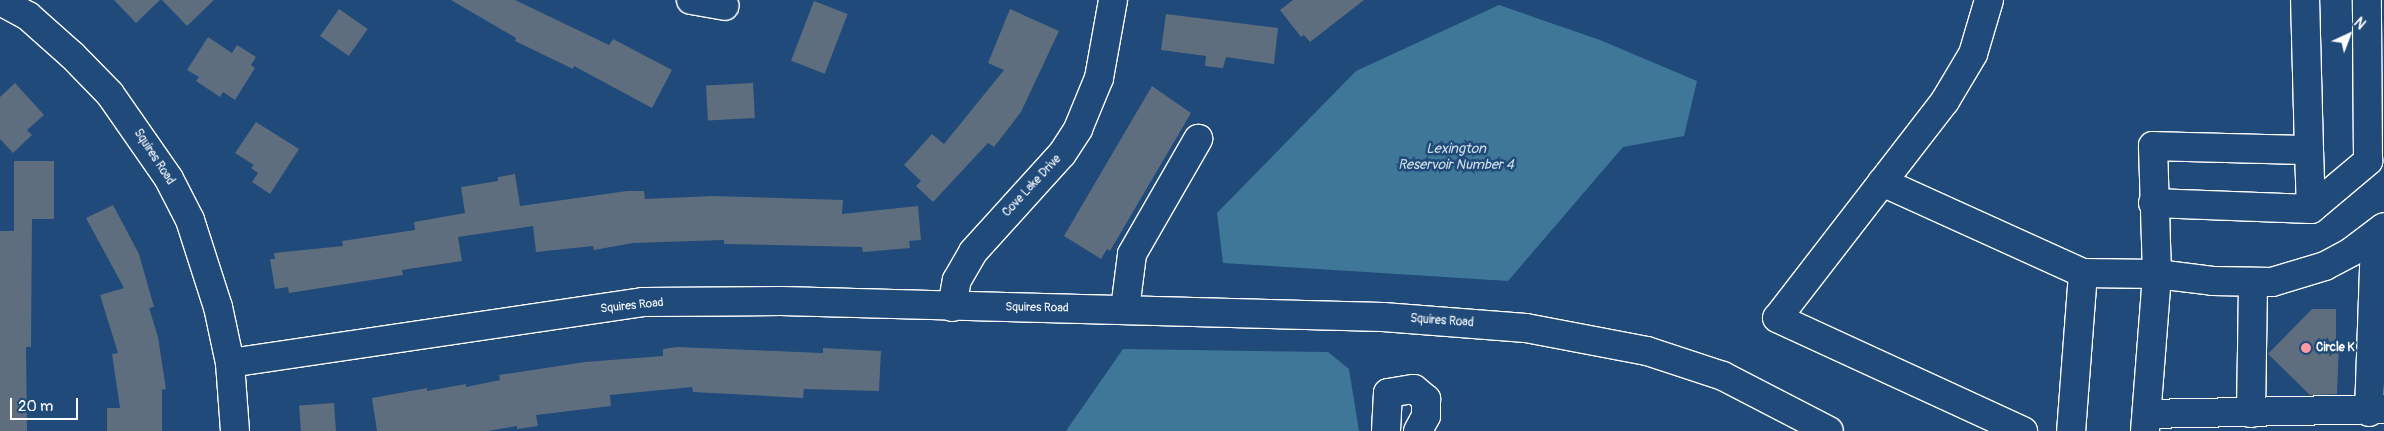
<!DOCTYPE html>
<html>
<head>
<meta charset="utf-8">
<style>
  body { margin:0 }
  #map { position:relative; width:2384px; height:431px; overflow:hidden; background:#1f4a7a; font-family:Pangolin,sans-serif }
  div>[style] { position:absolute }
  .water>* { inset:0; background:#3f7798 }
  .building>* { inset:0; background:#5e6e7e; transform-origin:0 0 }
  .roads { filter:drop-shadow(1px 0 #fff) drop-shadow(-1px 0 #fff) drop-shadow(0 1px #fff) drop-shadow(0 -1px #fff) }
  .minor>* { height:28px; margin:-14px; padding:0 14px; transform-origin:14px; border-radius:14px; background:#1f4a7a }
  .dots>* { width:14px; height:14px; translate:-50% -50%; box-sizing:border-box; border:2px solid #1f4a7a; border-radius:50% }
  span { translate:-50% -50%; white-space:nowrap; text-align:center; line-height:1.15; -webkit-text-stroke:5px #1f4a7a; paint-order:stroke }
  .street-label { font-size:12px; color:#fff }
  .poi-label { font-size:12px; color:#fff; font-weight:700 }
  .left { translate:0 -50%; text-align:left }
  .water-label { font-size:14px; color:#cfdde5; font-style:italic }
  .north { position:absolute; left:2324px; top:10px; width:50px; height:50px; -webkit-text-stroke:4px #1f4a7a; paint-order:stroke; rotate:43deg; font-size:14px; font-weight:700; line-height:20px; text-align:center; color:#fff }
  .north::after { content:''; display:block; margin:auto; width:18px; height:22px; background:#fff; clip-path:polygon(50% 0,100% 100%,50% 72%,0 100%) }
  .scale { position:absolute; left:10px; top:398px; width:68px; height:22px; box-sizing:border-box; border:2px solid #fff; border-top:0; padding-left:6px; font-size:15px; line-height:18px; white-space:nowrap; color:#fff; -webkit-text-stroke:4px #1f4a7a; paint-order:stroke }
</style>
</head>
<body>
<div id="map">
  <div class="water">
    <i style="clip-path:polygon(1499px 5px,1600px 40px,1697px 81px,1684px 136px,1623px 147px,1508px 281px,1223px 263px,1217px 213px,1356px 71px)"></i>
    <i style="clip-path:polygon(1123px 349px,1328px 352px,1349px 369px,1359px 431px,1066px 431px)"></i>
  </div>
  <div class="building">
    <i style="clip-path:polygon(114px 0,160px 0,136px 23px)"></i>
    <i style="clip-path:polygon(162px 0,214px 0,187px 26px)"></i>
    <i style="clip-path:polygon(451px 0,515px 0,609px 45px,613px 39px,672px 70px,652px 108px,574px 66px,573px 69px,515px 41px,516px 38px)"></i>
    <i style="clip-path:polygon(1293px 0,1364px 0,1310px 42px,1304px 35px,1301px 37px,1280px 10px)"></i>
    <i style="left:814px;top:1px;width:36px;height:64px;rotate:21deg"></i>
    <i style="left:339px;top:9px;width:35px;height:33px;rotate:35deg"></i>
    <i style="clip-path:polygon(1010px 9px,1059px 31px,1021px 112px,994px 147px,988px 143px,933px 202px,916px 186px,921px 181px,904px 165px,932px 134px,944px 144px,1004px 70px,988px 63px)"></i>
    <i style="clip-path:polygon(1166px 14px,1278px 28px,1274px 64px,1226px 57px,1223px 68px,1205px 66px,1206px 56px,1161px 50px)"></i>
    <i style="clip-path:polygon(208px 37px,232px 53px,237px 45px,256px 57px,251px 65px,255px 68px,235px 100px,223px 92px,220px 97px,196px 81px,199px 77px,187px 70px)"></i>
    <i style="clip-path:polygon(15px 83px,44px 115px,27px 130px,32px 135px,13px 153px,0 139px,0 97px)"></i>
    <i style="left:753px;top:83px;width:35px;height:47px;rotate:87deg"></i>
    <i style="clip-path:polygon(1152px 86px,1191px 113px,1110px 251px,1107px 249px,1101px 259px,1064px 236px)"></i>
    <i style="clip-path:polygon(256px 122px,299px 149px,270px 194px,252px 182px,258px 173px,251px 168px,254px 165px,235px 153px)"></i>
    <i style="clip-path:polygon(14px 161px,54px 161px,54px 219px,32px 219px,31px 347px,26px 347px,27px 431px,0 431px,0 231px,14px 231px)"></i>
    <i style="clip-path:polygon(515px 174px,520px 206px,627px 191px,644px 191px,645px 199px,712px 196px,843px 200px,842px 214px,918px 206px,921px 240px,909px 241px,910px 248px,863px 252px,862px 247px,724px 244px,724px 240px,633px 243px,594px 250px,593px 246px,536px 252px,533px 226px,458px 237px,462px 261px,402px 270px,403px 275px,289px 293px,288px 287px,275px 289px,270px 259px,275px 259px,274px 253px,343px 246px,342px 241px,415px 230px,414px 222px,465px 213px,461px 187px,498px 181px,498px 177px)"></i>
    <i style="clip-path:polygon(113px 205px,139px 254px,154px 307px,149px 308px,158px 337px,166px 389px,162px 390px,162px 431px,107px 431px,107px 408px,120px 408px,112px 354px,118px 353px,100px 295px,124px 288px,86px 218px)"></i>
    <i style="clip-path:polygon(2312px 309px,2336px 309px,2336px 342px,2339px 342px,2337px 394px,2310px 395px,2268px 354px)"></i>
    <i style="clip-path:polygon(678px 347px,823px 353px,823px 348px,881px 351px,879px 391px,804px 389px,803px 398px,693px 392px,692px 387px,610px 395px,611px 406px,536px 415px,538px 426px,517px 429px,517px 426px,488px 431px,377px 431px,372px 398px,427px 388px,427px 391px,466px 384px,466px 387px,500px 380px,499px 375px,585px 362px,663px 356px,663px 349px)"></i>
    <i style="left:334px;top:403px;width:28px;height:35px;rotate:86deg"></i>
  </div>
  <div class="roads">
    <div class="minor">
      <i style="left:691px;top:0;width:34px;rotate:10deg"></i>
      <i style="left:1989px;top:0;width:56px;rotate:106.5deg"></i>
      <i style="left:1973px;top:54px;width:55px;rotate:120.8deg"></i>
      <i style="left:1945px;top:101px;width:274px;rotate:127.7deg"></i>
      <i style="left:1777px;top:318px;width:271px;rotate:24.7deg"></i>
      <i style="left:0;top:1px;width:32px;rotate:28deg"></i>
      <i style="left:28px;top:16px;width:59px;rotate:41.6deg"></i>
      <i style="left:72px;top:55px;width:54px;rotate:45.7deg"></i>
      <i style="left:110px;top:94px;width:103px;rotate:55.2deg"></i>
      <i style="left:169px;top:179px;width:46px;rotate:62.9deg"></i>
      <i style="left:190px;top:220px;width:91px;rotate:72.2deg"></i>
      <i style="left:218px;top:307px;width:57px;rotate:77.9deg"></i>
      <i style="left:230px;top:363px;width:68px;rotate:85.8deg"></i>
      <i style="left:2309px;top:150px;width:59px;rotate:88.1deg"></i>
      <i style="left:1882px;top:182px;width:221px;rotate:24.4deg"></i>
      <i style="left:2083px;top:273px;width:158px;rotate:94.3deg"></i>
      <i style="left:2153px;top:203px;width:158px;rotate:2.2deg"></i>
      <i style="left:2311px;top:209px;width:75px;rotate:-40.1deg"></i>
      <i style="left:2368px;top:161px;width:161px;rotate:-90.4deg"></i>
      <i style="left:2083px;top:273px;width:74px;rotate:0.8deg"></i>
      <i style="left:2157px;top:274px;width:128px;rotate:-91.8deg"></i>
      <i style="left:2153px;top:146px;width:156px;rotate:1.5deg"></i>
      <i style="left:2309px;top:150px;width:150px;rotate:-91.5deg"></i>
      <i style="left:952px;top:307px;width:27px;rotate:-80deg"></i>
      <i style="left:957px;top:280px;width:32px;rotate:-60deg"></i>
      <i style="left:973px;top:252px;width:132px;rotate:-47.8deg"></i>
      <i style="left:1062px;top:154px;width:30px;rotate:-57deg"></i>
      <i style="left:1078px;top:129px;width:55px;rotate:-67.6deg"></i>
      <i style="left:1099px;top:78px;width:79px;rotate:-79.8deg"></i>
      <i style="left:1125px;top:309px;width:55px;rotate:-82.7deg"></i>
      <i style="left:1132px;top:254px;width:133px;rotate:-60.1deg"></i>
      <i style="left:230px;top:363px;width:417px;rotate:-8.4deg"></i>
      <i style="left:643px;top:302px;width:138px;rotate:-0.4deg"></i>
      <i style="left:781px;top:301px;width:602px;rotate:1.52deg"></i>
      <i style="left:1383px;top:317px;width:143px;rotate:4.4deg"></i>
      <i style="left:1526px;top:328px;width:123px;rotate:10.8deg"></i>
      <i style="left:1647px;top:351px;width:80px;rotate:18.2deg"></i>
      <i style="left:1723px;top:376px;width:119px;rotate:27.4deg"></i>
      <i style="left:2369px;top:412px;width:176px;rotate:-88deg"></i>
      <i style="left:2251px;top:413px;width:131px;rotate:-89.1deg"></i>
      <i style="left:2147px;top:414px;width:237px;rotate:-1.2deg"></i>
      <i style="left:1386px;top:431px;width:38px;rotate:-87deg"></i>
      <i style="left:1388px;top:393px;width:26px;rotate:-9deg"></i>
      <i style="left:1414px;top:389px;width:16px;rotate:40deg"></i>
      <i style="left:1426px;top:399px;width:17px;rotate:90deg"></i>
      <i style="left:1426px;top:416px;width:17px;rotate:118deg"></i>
      <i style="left:2145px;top:431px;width:157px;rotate:-85.6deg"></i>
      <i style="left:2157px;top:274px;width:56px;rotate:7.1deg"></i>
      <i style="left:2213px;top:281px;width:59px;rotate:1deg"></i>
      <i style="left:2272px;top:282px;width:55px;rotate:-16.8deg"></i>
      <i style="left:2325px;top:266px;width:30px;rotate:-28deg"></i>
      <i style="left:2351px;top:252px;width:41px;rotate:-37.1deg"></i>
    </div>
  </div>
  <div class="dots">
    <i style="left:2306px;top:348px;background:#ff9aa2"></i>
  </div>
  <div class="street-label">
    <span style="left:154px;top:157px;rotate:57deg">Squires Road</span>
    <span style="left:1032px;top:186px;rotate:-47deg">Cove Lake Drive</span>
    <span style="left:632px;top:306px;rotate:-6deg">Squires Road</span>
    <span style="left:1037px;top:308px;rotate:1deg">Squires Road</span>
    <span style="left:1442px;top:321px;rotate:4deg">Squires Road</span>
  </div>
  <div class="poi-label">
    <span class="left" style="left:2316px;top:348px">Circle K</span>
  </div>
  <div class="water-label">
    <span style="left:1456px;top:157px">Lexington<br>Reservoir Number 4</span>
  </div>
  <div class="north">N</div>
  <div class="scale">20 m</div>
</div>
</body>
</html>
